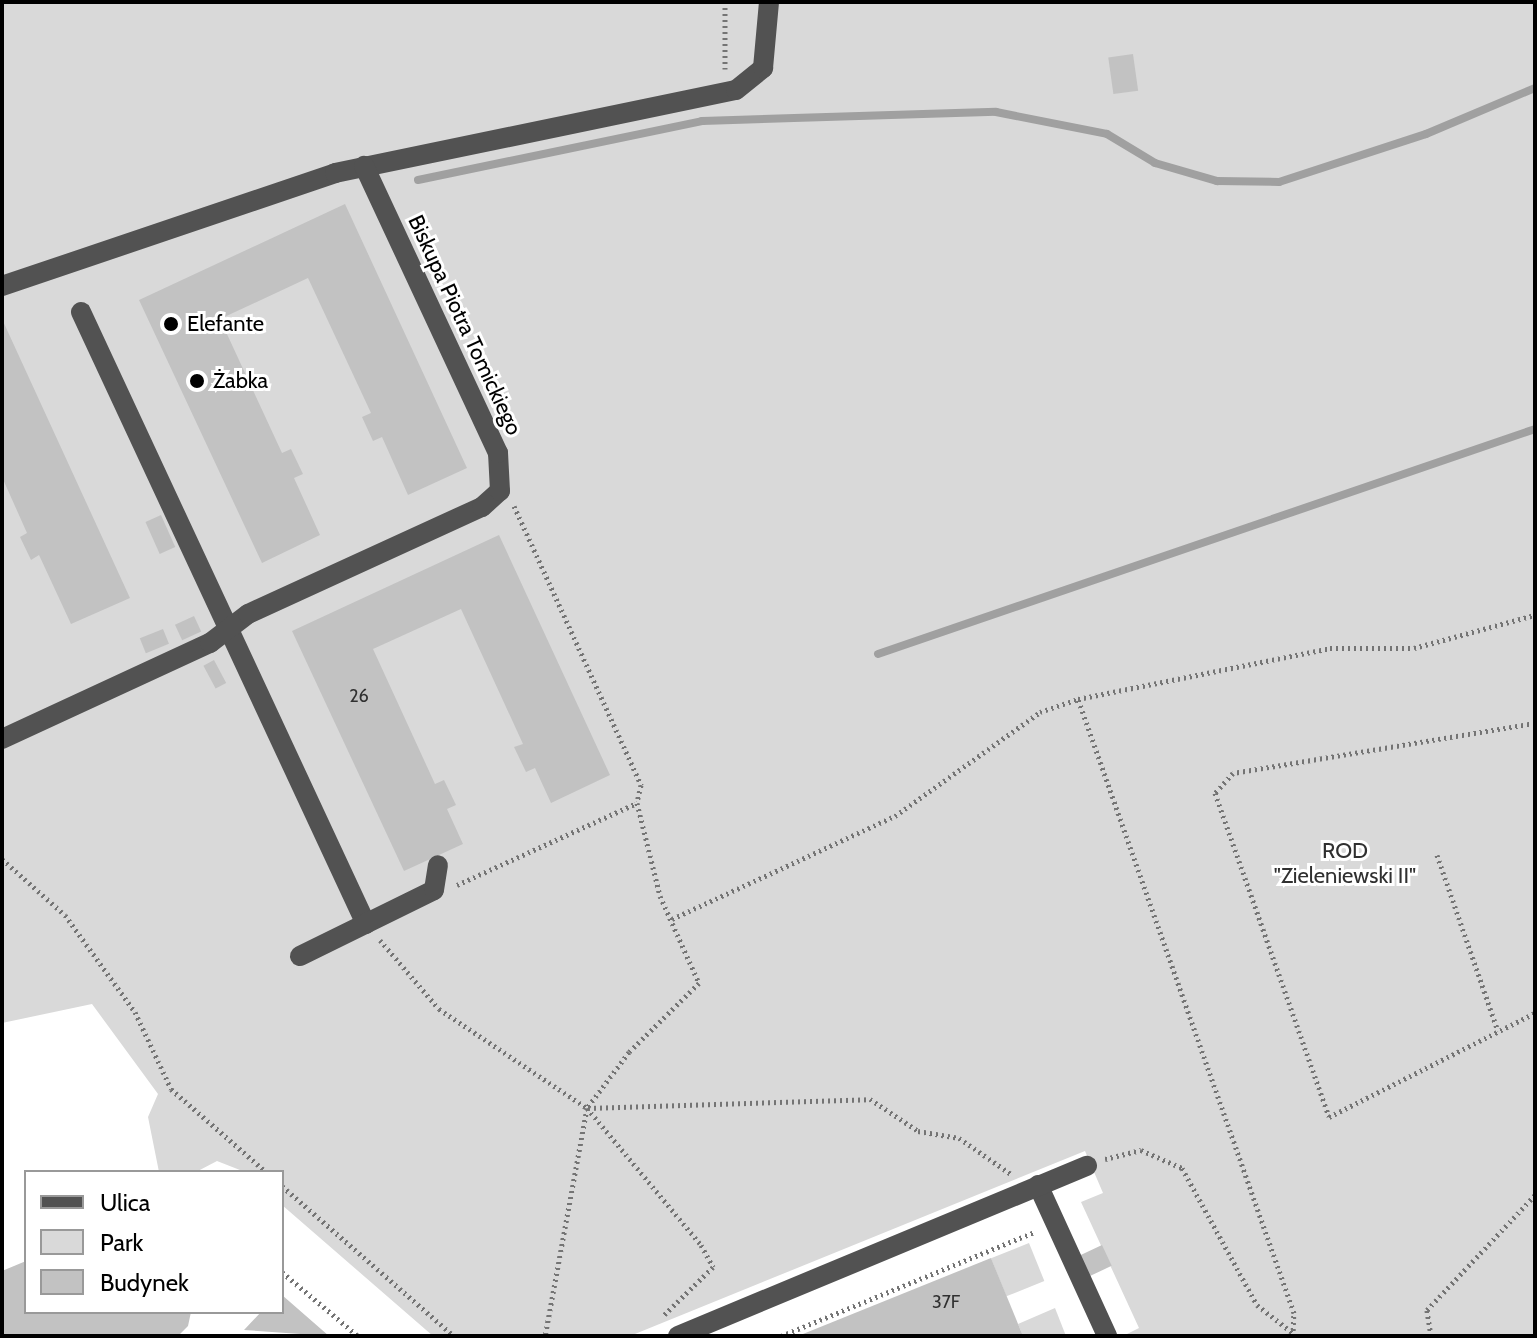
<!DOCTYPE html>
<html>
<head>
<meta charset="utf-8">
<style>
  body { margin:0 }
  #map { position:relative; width:1537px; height:1338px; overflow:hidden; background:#fff; font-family:Cabin,sans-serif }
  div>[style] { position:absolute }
  .green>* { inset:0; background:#d9d9d9; transform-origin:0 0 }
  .stream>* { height:8px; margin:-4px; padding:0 4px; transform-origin:4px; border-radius:4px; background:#a0a0a0 }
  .building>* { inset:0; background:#c2c2c2; transform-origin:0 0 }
  .path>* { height:5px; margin-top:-2.5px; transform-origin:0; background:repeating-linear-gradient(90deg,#747474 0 2px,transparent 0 6px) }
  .minor>* { height:20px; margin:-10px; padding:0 10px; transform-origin:10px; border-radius:10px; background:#525252 }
  .dots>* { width:22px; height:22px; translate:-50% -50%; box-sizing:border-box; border:4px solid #fff; border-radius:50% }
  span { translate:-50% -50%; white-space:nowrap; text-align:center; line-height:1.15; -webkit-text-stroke:6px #fff; paint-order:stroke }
  .number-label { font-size:18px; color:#303030 }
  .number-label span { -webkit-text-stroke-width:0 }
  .poi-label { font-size:22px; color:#000 }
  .left { translate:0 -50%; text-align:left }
  .street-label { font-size:22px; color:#000 }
  .park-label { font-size:22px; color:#303030 }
  .frame { position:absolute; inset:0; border:4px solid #000; pointer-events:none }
  .legend { position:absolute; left:24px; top:1170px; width:260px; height:144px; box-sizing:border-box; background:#fff; border:2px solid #999; margin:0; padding:10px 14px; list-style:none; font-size:24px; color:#000 }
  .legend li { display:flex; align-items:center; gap:16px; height:40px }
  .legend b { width:40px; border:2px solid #999 }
</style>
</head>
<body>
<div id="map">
  <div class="green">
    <i style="clip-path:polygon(2px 2px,1535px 2px,1535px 1336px,1123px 1336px,1139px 1328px,1081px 1202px,1103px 1193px,1085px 1151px,630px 1336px,433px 1336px,282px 1205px,282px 1172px,245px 1172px,217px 1161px,196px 1172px,159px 1172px,148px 1117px,158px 1094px,92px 1004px,2px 1023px)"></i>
    <i style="left:1029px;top:1243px;width:41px;height:41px;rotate:68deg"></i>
    <i style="clip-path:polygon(1055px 1308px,1066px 1336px,1023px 1336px,1018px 1324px)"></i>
  </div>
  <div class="stream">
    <i style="left:418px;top:180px;width:290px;rotate:-11.7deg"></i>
    <i style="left:702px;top:121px;width:294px;rotate:-1.8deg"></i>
    <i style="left:996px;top:112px;width:113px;rotate:11.2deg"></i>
    <i style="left:1107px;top:134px;width:56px;rotate:31.1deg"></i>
    <i style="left:1155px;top:163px;width:65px;rotate:16.2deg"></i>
    <i style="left:1217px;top:181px;width:62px;rotate:0.9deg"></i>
    <i style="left:1279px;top:182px;width:155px;rotate:-18.1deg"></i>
    <i style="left:1426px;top:134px;width:118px;rotate:-22.9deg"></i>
    <i style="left:878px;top:654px;width:694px;rotate:-18.9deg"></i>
  </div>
  <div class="building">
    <i style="left:1133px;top:54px;width:37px;height:25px;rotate:82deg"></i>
    <i style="clip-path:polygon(345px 204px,467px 468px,408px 495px,382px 437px,373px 441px,362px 417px,371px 413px,308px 278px,220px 319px,282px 453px,291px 449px,303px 474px,294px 478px,320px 535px,262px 563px,139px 300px)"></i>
    <i style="clip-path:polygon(2px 319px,130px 598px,71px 624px,39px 555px,31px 560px,20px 537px,27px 533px,2px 477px)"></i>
    <i style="left:161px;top:515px;width:35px;height:17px;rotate:66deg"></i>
    <i style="clip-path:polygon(499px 535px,610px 775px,551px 803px,535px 768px,526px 772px,514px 747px,523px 744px,461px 609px,373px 649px,435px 784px,444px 780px,456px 805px,447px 809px,463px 844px,404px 871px,292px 631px)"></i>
    <i style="left:194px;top:616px;width:17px;height:21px;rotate:65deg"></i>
    <i style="left:163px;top:629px;width:16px;height:25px;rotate:68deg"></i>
    <i style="left:214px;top:660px;width:26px;height:12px;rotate:62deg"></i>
    <i style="left:1102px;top:1245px;width:23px;height:27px;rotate:65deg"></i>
    <i style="clip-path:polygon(991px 1258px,1023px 1336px,798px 1336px)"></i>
    <i style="clip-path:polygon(26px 1261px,26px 1312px,191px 1312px,188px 1326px,178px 1336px,2px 1336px,2px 1271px)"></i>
    <i style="clip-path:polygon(282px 1295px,329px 1336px,244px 1330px,261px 1312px,282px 1312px)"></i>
  </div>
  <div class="path">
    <i style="left:725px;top:69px;width:67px;rotate:-90deg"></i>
    <i style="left:514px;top:506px;width:307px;rotate:65.5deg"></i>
    <i style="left:641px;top:785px;width:18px;rotate:103deg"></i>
    <i style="left:637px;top:803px;width:96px;rotate:76.1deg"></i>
    <i style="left:660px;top:896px;width:95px;rotate:65.9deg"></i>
    <i style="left:699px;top:983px;width:98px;rotate:135.4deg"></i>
    <i style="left:629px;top:1052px;width:70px;rotate:126.9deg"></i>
    <i style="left:587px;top:1108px;width:232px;rotate:100.4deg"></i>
    <i style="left:1535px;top:723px;width:306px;rotate:170.6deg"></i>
    <i style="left:1233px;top:773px;width:27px;rotate:132deg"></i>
    <i style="left:1215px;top:793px;width:343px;rotate:70.6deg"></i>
    <i style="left:1329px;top:1117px;width:231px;rotate:-26.8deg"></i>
    <i style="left:1437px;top:855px;width:186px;rotate:70.9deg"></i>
    <i style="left:2px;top:859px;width:84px;rotate:41.6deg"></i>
    <i style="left:65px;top:915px;width:120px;rotate:54.2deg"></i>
    <i style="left:135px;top:1012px;width:85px;rotate:64.9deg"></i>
    <i style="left:171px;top:1089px;width:126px;rotate:41.1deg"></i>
    <i style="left:457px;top:885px;width:198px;rotate:-24.5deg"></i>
    <i style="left:672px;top:919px;width:246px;rotate:-24.8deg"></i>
    <i style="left:895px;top:816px;width:178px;rotate:-35.6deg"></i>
    <i style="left:1040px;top:712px;width:40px;rotate:-18.9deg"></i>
    <i style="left:380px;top:940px;width:91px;rotate:49.5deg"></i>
    <i style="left:439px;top:1009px;width:178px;rotate:33.8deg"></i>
    <i style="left:587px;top:1108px;width:178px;rotate:50.2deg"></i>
    <i style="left:701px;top:1245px;width:25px;rotate:61deg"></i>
    <i style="left:713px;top:1267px;width:69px;rotate:135.6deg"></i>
    <i style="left:588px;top:1108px;width:282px;rotate:-1.8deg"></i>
    <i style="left:870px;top:1099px;width:58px;rotate:33.7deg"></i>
    <i style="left:918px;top:1131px;width:42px;rotate:9.7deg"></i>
    <i style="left:959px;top:1138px;width:63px;rotate:34.7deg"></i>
    <i style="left:1105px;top:1159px;width:37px;rotate:-14deg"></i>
    <i style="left:1141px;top:1150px;width:45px;rotate:23.7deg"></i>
    <i style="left:1182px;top:1168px;width:156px;rotate:61.3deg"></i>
    <i style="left:1257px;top:1305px;width:46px;rotate:37.9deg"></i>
    <i style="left:282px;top:1186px;width:228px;rotate:41.1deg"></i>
    <i style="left:282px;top:1272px;width:99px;rotate:40.1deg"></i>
    <i style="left:781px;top:1336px;width:274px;rotate:-22.3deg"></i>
    <i style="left:1293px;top:1336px;width:23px;rotate:-88deg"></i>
    <i style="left:1294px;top:1313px;width:651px;rotate:-109.38deg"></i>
    <i style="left:1078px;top:699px;width:257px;rotate:-11.4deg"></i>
    <i style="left:1330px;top:648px;width:84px"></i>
    <i style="left:1414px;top:648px;width:125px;rotate:-15.3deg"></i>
    <i style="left:1431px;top:1336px;width:26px;rotate:-99deg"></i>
    <i style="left:1427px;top:1310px;width:158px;rotate:-46.8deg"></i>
  </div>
  <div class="minor">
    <i style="left:2px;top:286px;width:352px;rotate:-18.7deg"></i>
    <i style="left:335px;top:173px;width:409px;rotate:-11.7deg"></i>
    <i style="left:736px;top:90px;width:35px;rotate:-39deg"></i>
    <i style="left:763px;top:68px;width:66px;rotate:-84.8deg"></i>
    <i style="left:81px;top:312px;width:675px;rotate:65.03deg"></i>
    <i style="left:2px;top:739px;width:229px;rotate:-24.8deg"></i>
    <i style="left:210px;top:643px;width:48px;rotate:-37.3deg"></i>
    <i style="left:248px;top:614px;width:257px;rotate:-24.6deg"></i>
    <i style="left:482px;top:507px;width:24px;rotate:-42deg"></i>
    <i style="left:500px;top:491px;width:38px;rotate:-93deg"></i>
    <i style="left:498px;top:453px;width:317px;rotate:-115deg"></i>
    <i style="left:300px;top:956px;width:149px;rotate:-26.2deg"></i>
    <i style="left:434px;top:890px;width:25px;rotate:-81deg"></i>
    <i style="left:1038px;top:1185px;width:166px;rotate:65.4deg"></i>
    <i style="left:678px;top:1336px;width:443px;rotate:-22.6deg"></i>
  </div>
  <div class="dots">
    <i style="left:171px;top:324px;background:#000"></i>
    <i style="left:197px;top:381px;background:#000"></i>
  </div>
  <div class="number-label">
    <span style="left:359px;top:696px">26</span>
    <span style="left:946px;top:1302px">37F</span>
  </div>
  <div class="poi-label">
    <span class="left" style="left:187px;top:324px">Elefante</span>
    <span class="left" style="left:213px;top:381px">Żabka</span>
  </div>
  <div class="street-label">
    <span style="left:465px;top:325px;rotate:65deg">Biskupa Piotra Tomickiego</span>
  </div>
  <div class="park-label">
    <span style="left:1345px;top:863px">ROD<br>"Zieleniewski II"</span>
  </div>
  <div class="frame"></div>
  <ul class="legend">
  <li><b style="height:10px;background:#525252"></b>Ulica</li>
  <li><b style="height:22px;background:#d9d9d9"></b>Park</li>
  <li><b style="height:22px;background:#c2c2c2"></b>Budynek</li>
  </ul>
</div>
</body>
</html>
